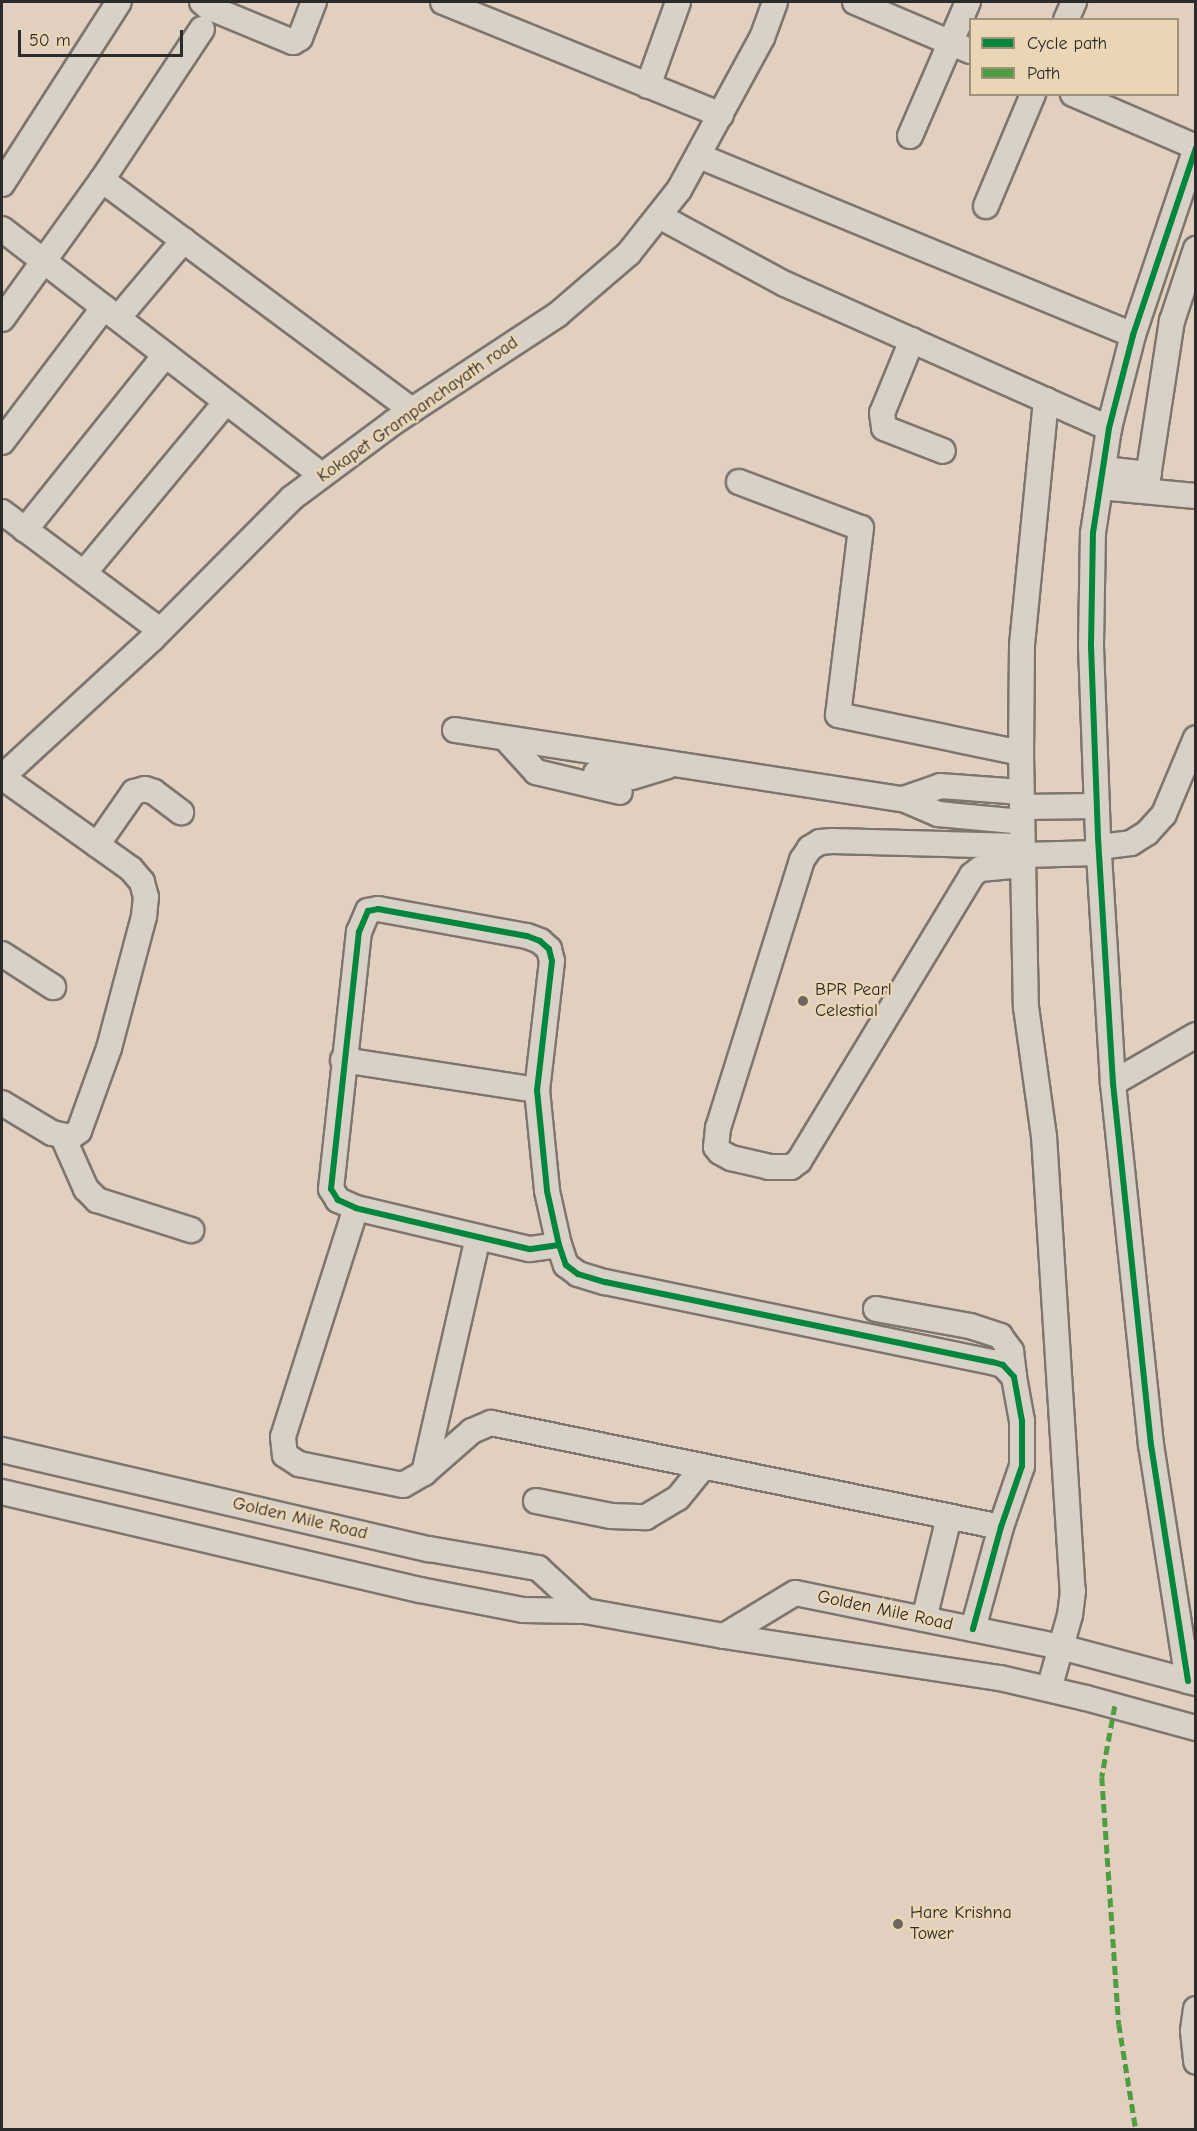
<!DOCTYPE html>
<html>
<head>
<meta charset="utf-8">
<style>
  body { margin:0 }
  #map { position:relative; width:1197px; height:2131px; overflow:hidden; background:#e1d0bf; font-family:"Comic Neue",sans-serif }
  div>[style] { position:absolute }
  .roads { filter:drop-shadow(2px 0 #7d756e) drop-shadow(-2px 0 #7d756e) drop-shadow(0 2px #7d756e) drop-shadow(0 -2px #7d756e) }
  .minor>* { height:24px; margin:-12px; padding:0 12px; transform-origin:12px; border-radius:12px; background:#d9d1c5 }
  .quiet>* { height:4.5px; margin-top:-2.25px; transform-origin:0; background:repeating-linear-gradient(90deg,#4f9d41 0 9px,transparent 0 13.5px) }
  .cycleway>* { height:6px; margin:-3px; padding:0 3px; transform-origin:3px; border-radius:3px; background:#00873e }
  .dots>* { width:16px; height:16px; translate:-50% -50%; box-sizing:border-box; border:3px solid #ead6b4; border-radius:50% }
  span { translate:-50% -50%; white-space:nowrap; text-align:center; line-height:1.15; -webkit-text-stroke:5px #ead6b4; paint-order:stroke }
  .street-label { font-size:18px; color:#2b2b2b }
  .poi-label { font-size:18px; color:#2b2b2b }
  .left { translate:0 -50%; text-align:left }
  .frame { position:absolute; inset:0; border:3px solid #2b2b2b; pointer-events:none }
  .legend { position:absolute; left:969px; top:18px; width:210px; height:78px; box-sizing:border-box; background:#ead6b4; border:2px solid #9e927d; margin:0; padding:8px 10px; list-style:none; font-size:18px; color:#2b2b2b }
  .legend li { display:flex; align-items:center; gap:12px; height:30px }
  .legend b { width:30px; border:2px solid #9e927d }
  .scale { position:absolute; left:18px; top:30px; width:165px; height:27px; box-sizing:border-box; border:3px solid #2b2b2b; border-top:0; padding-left:8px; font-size:18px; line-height:21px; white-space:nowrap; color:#2b2b2b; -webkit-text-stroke:4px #ead6b4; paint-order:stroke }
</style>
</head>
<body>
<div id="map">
  <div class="roads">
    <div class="minor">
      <i style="left:202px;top:2px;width:8px;rotate:40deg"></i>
      <i style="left:208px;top:7px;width:92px;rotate:22.4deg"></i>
      <i style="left:293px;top:42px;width:8px;rotate:-30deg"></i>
      <i style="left:300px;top:38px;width:39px;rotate:-69deg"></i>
      <i style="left:443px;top:2px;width:300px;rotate:22.1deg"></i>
      <i style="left:855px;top:2px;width:125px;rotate:23.1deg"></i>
      <i style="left:1066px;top:20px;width:20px;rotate:-66deg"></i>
      <i style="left:648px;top:86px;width:89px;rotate:-70.3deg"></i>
      <i style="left:1073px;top:94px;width:134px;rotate:23.3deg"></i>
      <i style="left:910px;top:136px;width:146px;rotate:-66.6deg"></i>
      <i style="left:699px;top:156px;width:469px;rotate:22.4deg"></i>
      <i style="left:102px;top:180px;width:386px;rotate:36.6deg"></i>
      <i style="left:2px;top:184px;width:216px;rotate:-57.3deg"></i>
      <i style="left:986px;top:206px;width:121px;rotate:-67.2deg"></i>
      <i style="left:659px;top:216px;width:143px;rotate:28.4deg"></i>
      <i style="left:785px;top:284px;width:355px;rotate:24deg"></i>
      <i style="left:2px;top:229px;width:404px;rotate:37.6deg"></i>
      <i style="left:118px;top:318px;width:102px;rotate:-49.8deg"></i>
      <i style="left:2px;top:319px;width:171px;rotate:-54.3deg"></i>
      <i style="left:102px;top:180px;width:181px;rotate:-56.5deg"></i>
      <i style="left:912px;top:340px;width:79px;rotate:112.3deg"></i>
      <i style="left:882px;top:413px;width:15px;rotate:82deg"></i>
      <i style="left:884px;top:428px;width:63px;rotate:21.3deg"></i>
      <i style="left:1046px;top:400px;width:246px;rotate:95.6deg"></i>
      <i style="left:1022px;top:645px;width:108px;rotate:90.5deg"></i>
      <i style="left:1021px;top:753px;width:254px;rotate:88.9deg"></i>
      <i style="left:1026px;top:1007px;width:130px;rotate:82.1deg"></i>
      <i style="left:1044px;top:1136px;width:456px;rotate:86.4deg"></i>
      <i style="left:1073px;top:1591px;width:24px;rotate:97deg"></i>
      <i style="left:1070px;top:1615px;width:77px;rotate:105.8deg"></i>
      <i style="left:2px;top:442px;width:169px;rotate:-52.9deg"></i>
      <i style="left:1103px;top:469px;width:46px;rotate:6.2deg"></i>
      <i style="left:739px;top:482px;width:130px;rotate:20.7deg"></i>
      <i style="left:861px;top:528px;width:188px;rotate:97deg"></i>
      <i style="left:838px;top:715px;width:187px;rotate:11.7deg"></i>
      <i style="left:1100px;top:487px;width:96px;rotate:5.4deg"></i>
      <i style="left:1146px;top:490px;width:171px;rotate:-81.3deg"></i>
      <i style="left:1172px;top:321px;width:76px;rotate:-71.6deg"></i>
      <i style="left:2px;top:512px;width:197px;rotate:36.8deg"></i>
      <i style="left:25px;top:530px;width:224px;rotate:-51.3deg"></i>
      <i style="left:84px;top:573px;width:222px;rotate:-50.3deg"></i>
      <i style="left:455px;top:730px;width:453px;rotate:8.8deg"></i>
      <i style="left:903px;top:799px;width:38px;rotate:23deg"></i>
      <i style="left:938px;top:814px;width:84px;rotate:5.4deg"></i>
      <i style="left:506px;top:739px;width:45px;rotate:47.7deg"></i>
      <i style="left:536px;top:772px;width:86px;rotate:13.4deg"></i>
      <i style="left:596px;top:773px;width:36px;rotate:6deg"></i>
      <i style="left:632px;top:777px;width:37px;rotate:-17deg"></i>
      <i style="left:2px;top:777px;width:204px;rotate:-42.6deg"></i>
      <i style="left:152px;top:639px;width:199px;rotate:-45.2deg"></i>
      <i style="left:292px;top:498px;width:127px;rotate:-36.7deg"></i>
      <i style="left:394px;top:422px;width:195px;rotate:-33.3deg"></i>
      <i style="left:557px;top:315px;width:95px;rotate:-40.7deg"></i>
      <i style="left:629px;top:253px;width:80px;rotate:-51.6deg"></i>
      <i style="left:679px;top:190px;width:173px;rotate:-61.4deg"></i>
      <i style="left:762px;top:38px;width:38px;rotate:-70deg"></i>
      <i style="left:903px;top:799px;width:39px;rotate:-19deg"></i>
      <i style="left:940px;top:786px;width:81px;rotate:4.2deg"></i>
      <i style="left:1022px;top:807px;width:75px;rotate:-0.8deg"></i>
      <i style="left:97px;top:845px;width:65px;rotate:-55.1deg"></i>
      <i style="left:134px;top:792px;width:11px;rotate:-15deg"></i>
      <i style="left:145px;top:789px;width:9px;rotate:18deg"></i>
      <i style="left:154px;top:792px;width:34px;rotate:37deg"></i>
      <i style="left:1022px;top:846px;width:190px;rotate:-178.5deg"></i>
      <i style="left:832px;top:841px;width:12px;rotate:175deg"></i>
      <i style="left:820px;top:842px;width:12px;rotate:149deg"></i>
      <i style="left:810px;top:848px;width:14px;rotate:124deg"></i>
      <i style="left:802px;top:860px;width:281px;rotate:107.4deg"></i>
      <i style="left:718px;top:1128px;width:19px;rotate:96deg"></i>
      <i style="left:716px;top:1147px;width:6px;rotate:51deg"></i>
      <i style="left:720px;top:1152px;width:13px;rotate:29deg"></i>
      <i style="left:731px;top:1158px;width:39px;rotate:13deg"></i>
      <i style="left:769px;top:1167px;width:22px"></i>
      <i style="left:791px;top:1167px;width:10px;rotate:-37deg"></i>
      <i style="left:799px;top:1161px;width:334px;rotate:-58.8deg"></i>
      <i style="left:972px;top:875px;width:10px;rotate:-37deg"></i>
      <i style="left:980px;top:869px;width:43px;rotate:-5.3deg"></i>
      <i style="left:1099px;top:847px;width:32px;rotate:-7deg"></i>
      <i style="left:1131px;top:843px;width:19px;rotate:-32deg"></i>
      <i style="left:1147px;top:833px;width:25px;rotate:-48deg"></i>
      <i style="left:1164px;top:814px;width:82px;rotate:-67.2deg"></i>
      <i style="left:1023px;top:855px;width:76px;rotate:-1.5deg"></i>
      <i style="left:2px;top:954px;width:61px;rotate:32.9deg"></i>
      <i style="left:343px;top:1060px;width:196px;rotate:8.8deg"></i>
      <i style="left:1113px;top:1083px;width:96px;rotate:-30deg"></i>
      <i style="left:2px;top:1103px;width:58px;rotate:31deg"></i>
      <i style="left:52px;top:1133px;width:19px;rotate:12deg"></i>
      <i style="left:71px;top:1137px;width:10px;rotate:-37deg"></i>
      <i style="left:79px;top:1131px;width:88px;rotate:-70.1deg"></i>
      <i style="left:109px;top:1048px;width:137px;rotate:-75.1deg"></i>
      <i style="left:144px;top:916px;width:19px;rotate:-84deg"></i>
      <i style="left:146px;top:897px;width:16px;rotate:-105deg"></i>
      <i style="left:142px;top:882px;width:17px;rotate:-130deg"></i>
      <i style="left:131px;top:869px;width:158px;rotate:-144.5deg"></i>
      <i style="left:63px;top:1137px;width:57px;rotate:66.1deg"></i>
      <i style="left:86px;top:1189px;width:16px;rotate:45deg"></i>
      <i style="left:97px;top:1200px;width:99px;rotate:17.7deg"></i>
      <i style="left:356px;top:1208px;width:240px;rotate:107.7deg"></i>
      <i style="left:283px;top:1437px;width:18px;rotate:84deg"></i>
      <i style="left:285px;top:1455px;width:17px;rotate:33deg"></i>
      <i style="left:299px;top:1464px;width:106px;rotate:11.4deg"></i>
      <i style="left:403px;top:1485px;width:24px;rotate:-30deg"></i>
      <i style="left:424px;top:1473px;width:64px;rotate:-41.2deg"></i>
      <i style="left:472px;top:1431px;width:21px;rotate:-23deg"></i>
      <i style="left:491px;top:1423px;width:520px;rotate:11.53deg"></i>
      <i style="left:559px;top:1245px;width:30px;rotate:172deg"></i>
      <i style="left:529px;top:1249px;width:178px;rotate:-166.7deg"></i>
      <i style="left:356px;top:1208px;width:20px;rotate:-156deg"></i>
      <i style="left:338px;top:1200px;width:13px;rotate:-122deg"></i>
      <i style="left:331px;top:1189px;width:259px;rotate:-83.8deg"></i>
      <i style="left:359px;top:932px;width:23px;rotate:-67deg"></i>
      <i style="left:368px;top:911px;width:10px;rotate:-11deg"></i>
      <i style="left:378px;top:909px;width:151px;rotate:10.3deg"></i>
      <i style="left:527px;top:936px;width:14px;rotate:21deg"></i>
      <i style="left:540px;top:941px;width:12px;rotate:42deg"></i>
      <i style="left:549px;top:949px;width:12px;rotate:76deg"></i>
      <i style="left:552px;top:961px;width:130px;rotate:96.6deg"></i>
      <i style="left:537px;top:1090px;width:101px;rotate:84.3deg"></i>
      <i style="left:547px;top:1191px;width:55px;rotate:77.5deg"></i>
      <i style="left:559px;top:1245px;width:21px;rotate:71deg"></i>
      <i style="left:566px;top:1265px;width:15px;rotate:37deg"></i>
      <i style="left:578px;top:1274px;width:28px;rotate:17deg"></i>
      <i style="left:605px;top:1282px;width:396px;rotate:11.7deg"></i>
      <i style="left:993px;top:1362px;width:10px;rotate:17deg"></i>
      <i style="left:1003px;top:1365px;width:16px;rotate:47deg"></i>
      <i style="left:1014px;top:1377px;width:45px;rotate:79.7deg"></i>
      <i style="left:1022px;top:1421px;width:45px;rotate:90deg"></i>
      <i style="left:1022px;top:1466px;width:65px;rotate:109deg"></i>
      <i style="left:1001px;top:1527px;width:106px;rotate:105.4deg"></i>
      <i style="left:876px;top:1309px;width:96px;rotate:10.3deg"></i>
      <i style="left:970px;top:1326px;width:32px;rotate:18deg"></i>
      <i style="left:1000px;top:1336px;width:19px;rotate:54deg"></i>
      <i style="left:1011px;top:1351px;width:26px;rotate:83deg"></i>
      <i style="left:2px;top:1450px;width:438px;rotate:13.1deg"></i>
      <i style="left:429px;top:1549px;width:111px;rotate:9.9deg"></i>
      <i style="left:538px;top:1568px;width:64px;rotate:42.5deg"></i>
      <i style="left:424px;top:1473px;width:242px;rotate:-77.1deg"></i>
      <i style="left:2px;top:1492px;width:429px;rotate:13.2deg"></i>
      <i style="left:420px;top:1590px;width:105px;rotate:11deg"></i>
      <i style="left:523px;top:1610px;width:62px;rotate:0.9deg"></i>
      <i style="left:585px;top:1611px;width:141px;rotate:10.2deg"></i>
      <i style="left:536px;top:1501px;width:76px;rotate:11.3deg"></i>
      <i style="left:611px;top:1516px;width:35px;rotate:2deg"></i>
      <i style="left:646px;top:1517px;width:37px;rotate:-31deg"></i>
      <i style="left:678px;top:1498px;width:40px;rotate:-51deg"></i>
      <i style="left:924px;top:1619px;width:105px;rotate:-76.2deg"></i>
      <i style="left:1188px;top:1681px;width:239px;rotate:-98.9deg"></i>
      <i style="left:1151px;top:1445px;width:364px;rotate:-96deg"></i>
      <i style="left:1113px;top:1083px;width:246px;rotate:-93.5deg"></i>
      <i style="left:1098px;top:837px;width:192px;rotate:-92.1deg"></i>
      <i style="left:1091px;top:645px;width:112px;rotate:-89deg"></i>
      <i style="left:1093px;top:533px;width:106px;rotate:-81.3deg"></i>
      <i style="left:1109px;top:428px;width:96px;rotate:-75.5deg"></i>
      <i style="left:1133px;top:335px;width:197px;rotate:-71.4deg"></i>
      <i style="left:1196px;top:1683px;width:140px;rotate:-165.1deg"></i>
      <i style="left:1061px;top:1647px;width:271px;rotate:-168.5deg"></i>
      <i style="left:795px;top:1593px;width:83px;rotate:148.8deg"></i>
      <i style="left:724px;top:1636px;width:279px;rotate:8.7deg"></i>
      <i style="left:1000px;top:1678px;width:88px;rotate:13.1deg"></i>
      <i style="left:1086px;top:1698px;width:114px;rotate:15.3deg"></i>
      <i style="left:1196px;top:2009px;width:22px;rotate:98deg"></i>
      <i style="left:1193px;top:2031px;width:31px;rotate:84deg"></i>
    </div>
  </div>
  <div class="quiet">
    <i style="left:1115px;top:1706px;width:72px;rotate:100.4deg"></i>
    <i style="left:1102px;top:1777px;width:248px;rotate:86.1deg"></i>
    <i style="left:1119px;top:2024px;width:107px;rotate:80.9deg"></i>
  </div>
  <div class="cycleway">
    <i style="left:559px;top:1245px;width:30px;rotate:172deg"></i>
    <i style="left:529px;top:1249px;width:178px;rotate:-166.7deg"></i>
    <i style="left:356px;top:1208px;width:20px;rotate:-156deg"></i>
    <i style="left:338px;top:1200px;width:13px;rotate:-122deg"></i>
    <i style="left:331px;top:1189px;width:259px;rotate:-83.8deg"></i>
    <i style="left:359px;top:932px;width:23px;rotate:-67deg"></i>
    <i style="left:368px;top:911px;width:10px;rotate:-11deg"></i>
    <i style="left:378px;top:909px;width:151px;rotate:10.3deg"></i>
    <i style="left:527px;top:936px;width:14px;rotate:21deg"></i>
    <i style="left:540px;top:941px;width:12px;rotate:42deg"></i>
    <i style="left:549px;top:949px;width:12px;rotate:76deg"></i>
    <i style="left:552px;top:961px;width:130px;rotate:96.6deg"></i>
    <i style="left:537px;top:1090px;width:101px;rotate:84.3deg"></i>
    <i style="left:547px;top:1191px;width:55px;rotate:77.5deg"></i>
    <i style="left:559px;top:1245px;width:21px;rotate:71deg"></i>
    <i style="left:566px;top:1265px;width:15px;rotate:37deg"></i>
    <i style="left:578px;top:1274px;width:28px;rotate:17deg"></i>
    <i style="left:605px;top:1282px;width:396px;rotate:11.7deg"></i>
    <i style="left:993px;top:1362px;width:10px;rotate:17deg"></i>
    <i style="left:1003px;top:1365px;width:16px;rotate:47deg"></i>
    <i style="left:1014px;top:1377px;width:45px;rotate:79.7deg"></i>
    <i style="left:1022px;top:1421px;width:45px;rotate:90deg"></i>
    <i style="left:1022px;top:1466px;width:65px;rotate:109deg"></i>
    <i style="left:1001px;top:1527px;width:106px;rotate:105.4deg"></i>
    <i style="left:1188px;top:1681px;width:239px;rotate:-98.9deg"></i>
    <i style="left:1151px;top:1445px;width:364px;rotate:-96deg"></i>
    <i style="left:1113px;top:1083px;width:246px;rotate:-93.5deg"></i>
    <i style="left:1098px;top:837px;width:192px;rotate:-92.1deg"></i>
    <i style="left:1091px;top:645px;width:112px;rotate:-89deg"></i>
    <i style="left:1093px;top:533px;width:106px;rotate:-81.3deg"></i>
    <i style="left:1109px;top:428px;width:96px;rotate:-75.5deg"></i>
    <i style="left:1133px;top:335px;width:197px;rotate:-71.4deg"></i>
  </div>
  <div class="dots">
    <i style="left:803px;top:1001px;background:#6b655f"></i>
    <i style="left:898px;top:1924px;background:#6b655f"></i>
  </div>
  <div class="street-label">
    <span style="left:418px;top:410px;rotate:-35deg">Kokapet Grampanchayath road</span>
    <span style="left:300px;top:1519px;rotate:13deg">Golden Mile Road</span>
    <span style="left:885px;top:1611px;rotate:12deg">Golden Mile Road</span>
  </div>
  <div class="poi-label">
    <span class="left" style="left:815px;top:1001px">BPR Pearl<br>Celestial</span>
    <span class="left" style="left:910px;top:1924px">Hare Krishna<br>Tower</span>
  </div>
  <div class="frame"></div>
  <ul class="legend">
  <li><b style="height:8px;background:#00873e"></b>Cycle path</li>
  <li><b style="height:8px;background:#4f9d41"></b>Path</li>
  </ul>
  <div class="scale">50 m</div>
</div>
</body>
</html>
